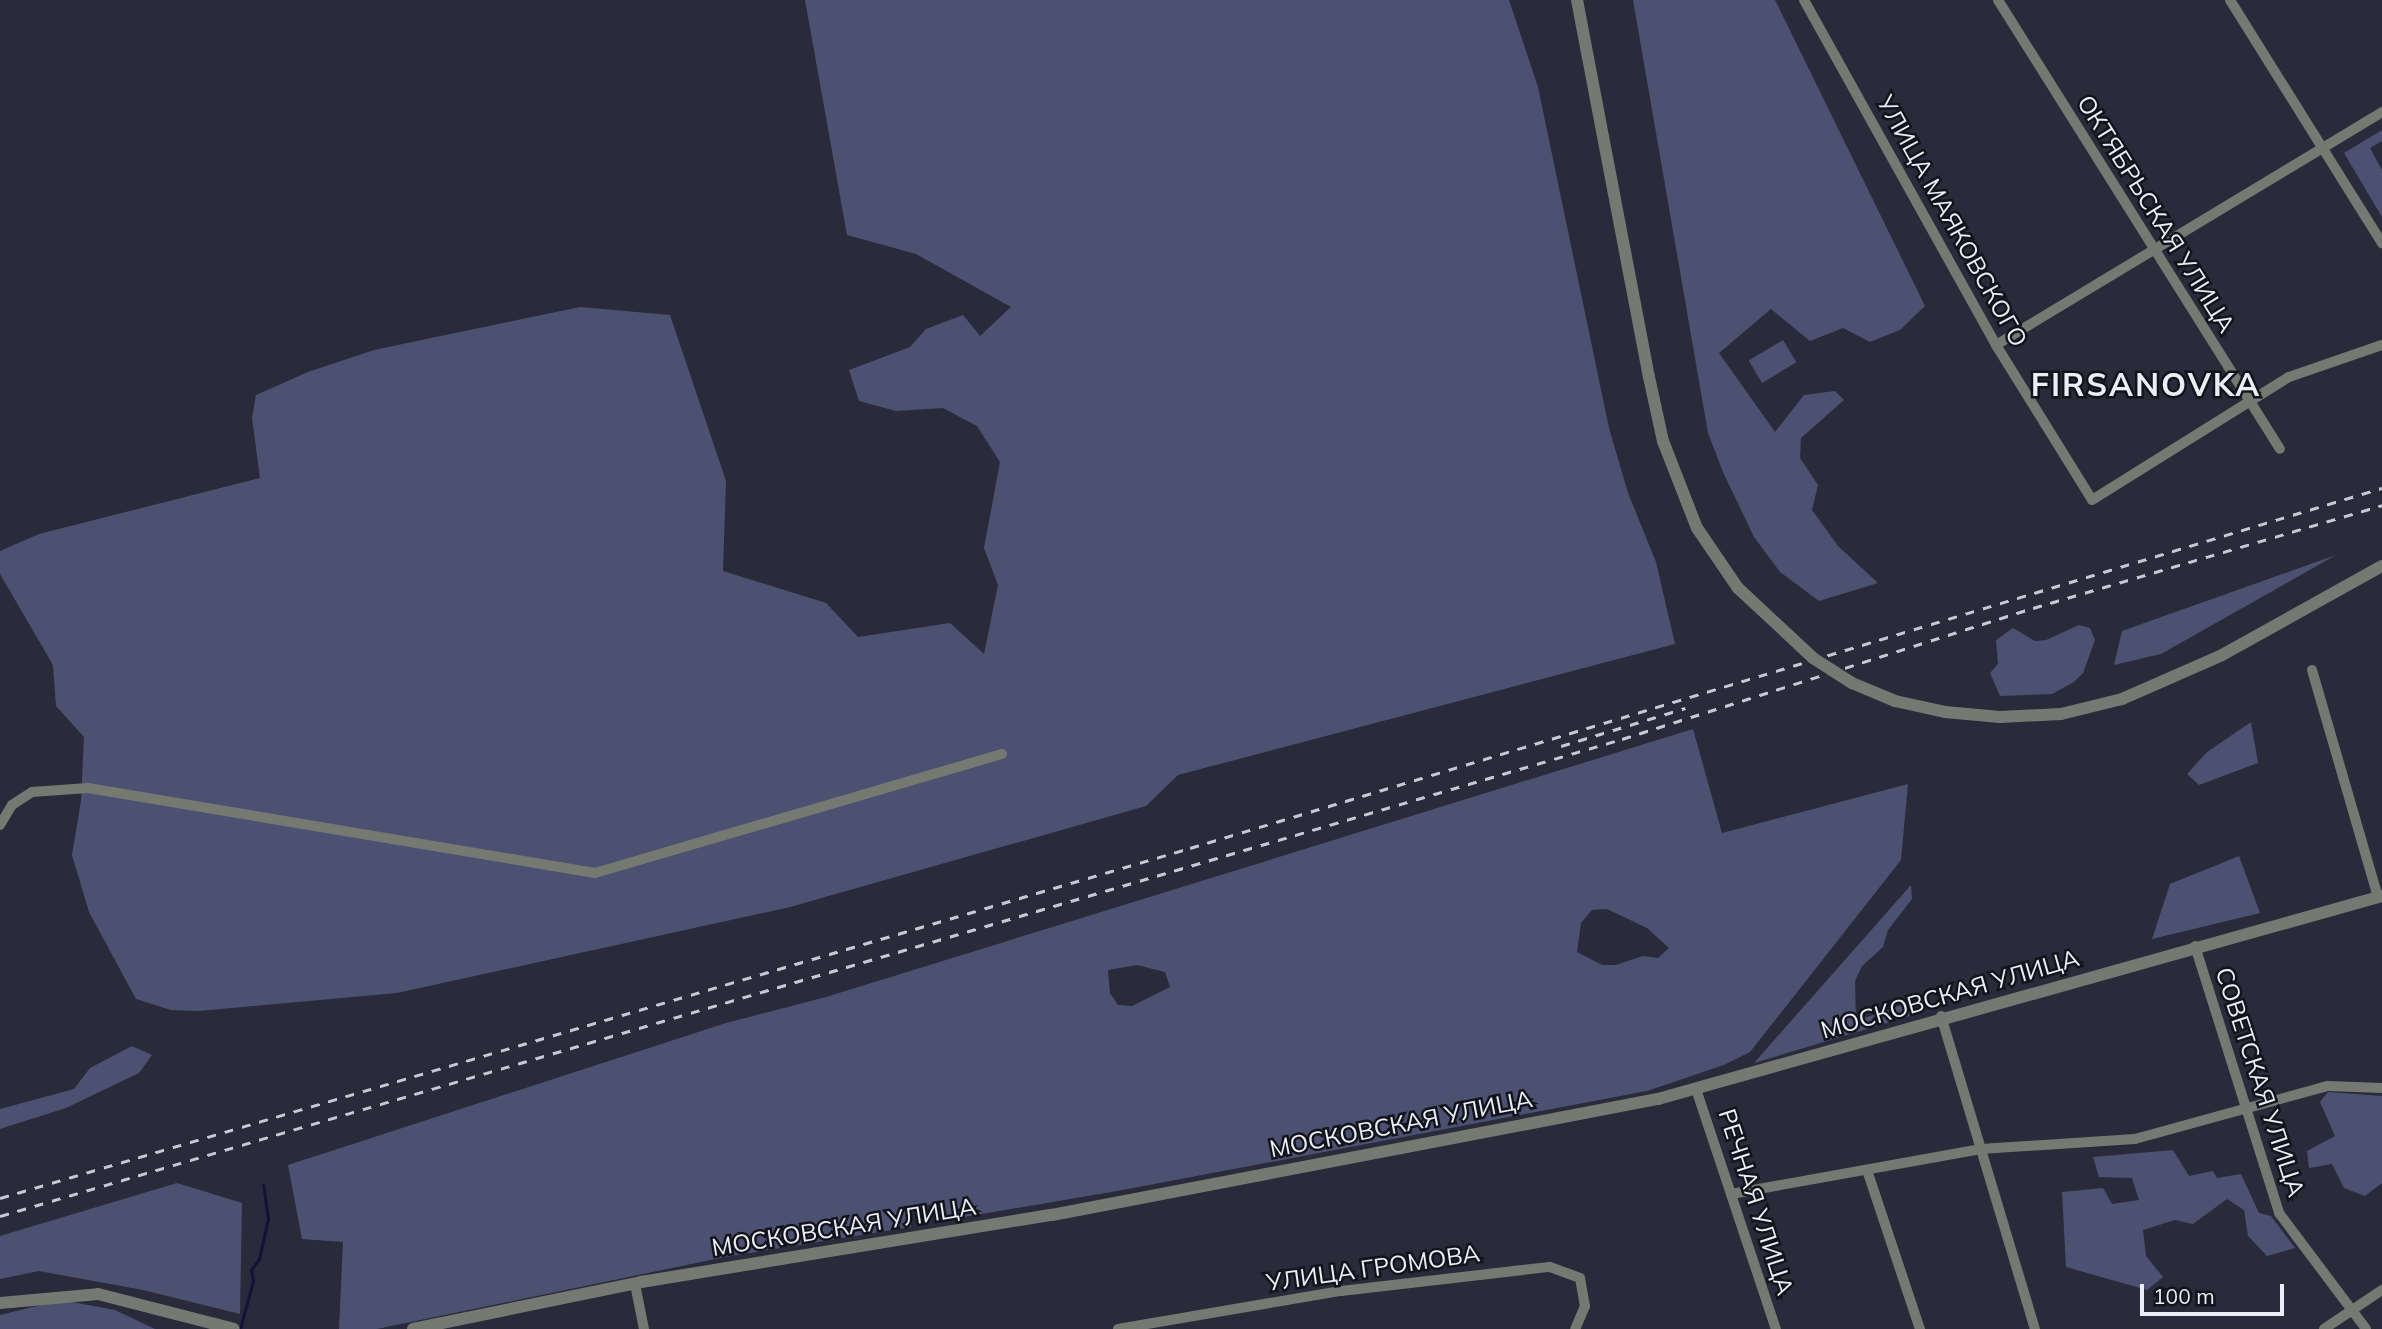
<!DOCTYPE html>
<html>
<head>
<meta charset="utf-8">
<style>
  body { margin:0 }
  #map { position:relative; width:2382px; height:1329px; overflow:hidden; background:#292b3a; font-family:Mulish,sans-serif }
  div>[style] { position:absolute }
  .green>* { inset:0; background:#4c5172; transform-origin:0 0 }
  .stream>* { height:2.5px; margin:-1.25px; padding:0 1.25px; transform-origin:1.25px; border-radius:1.25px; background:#12123b }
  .minor>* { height:10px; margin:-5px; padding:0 5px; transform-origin:5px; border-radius:5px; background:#767971 }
  .tertiary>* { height:12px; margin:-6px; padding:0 6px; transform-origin:6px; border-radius:6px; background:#767971 }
  .rail>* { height:2.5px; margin-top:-1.25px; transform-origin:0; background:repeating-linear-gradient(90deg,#c6c8d3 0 9px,transparent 0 18px) }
  .tertiary-bridge>* { height:12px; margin:-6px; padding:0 6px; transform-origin:6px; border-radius:6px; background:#767971 }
  span { translate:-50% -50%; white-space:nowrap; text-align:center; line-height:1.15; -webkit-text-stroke:5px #13141b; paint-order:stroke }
  .street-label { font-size:24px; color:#ebedf7 }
  .district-label { font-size:32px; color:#ebedf7; font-weight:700; letter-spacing:2px }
  .scale { position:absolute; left:2140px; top:1284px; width:144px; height:32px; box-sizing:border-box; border:4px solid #ebedf7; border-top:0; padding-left:9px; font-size:21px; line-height:24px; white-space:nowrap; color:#ebedf7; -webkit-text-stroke:5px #13141b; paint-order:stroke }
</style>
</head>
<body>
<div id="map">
  <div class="green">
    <i style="clip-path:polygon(805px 0,1509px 0,1538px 87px,1609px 428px,1628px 493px,1656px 562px,1675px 644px,1178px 775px,1146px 806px,790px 907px,397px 993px,199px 1011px,171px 1010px,136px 999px,89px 912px,72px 855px,81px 801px,84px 737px,56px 706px,53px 665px,0 574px,0 551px,39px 534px,260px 478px,252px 418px,256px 395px,308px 372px,374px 350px,580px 307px,670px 315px,726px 481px,723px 571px,826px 603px,858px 637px,950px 623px,984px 654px,998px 585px,984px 548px,1000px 462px,977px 426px,943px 408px,896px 411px,859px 401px,849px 370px,910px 347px,926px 329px,963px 315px,980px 336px,1011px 307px,916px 254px,847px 235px)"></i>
    <i style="clip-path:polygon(1633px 0,1775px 0,1925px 306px,1900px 330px,1870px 342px,1843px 328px,1810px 341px,1771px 309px,1719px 353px,1775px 432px,1804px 395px,1835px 391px,1844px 400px,1801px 438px,1800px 458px,1818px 485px,1812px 510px,1838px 546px,1878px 583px,1819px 601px,1780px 572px,1754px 537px,1723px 472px,1708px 433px)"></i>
    <i style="clip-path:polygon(2382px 130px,2382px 141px,2370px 148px,2382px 170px,2382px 217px,2344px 153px)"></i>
    <i style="left:1783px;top:340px;width:26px;height:40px;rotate:59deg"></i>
    <i style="clip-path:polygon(2336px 555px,2161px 654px,2114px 665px,2122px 631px)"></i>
    <i style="clip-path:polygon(2079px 625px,2090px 628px,2095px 640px,2083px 673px,2074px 682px,2052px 694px,2000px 696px,1990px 673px,1998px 664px,1996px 640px,2013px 628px,2035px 641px,2046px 640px)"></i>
    <i style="clip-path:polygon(2251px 722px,2258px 763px,2199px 785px,2187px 774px,2207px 752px)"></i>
    <i style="clip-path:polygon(evenodd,1693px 729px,1722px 833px,1908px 784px,1901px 860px,1750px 1052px,1724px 1065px,1647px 1091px,1117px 1191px,946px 1220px,940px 1203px,912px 1207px,911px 1227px,725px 1257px,377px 1329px,339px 1329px,343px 1242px,302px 1239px,288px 1165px,726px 1023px,826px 997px,1693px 729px,1607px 909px,1647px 928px,1669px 948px,1658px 958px,1643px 956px,1616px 965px,1602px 965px,1577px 952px,1581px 923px,1592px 910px,1607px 909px,1693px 729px,1137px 965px,1165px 972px,1170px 987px,1132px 1006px,1118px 1005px,1110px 993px,1108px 970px,1137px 965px)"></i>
    <i style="clip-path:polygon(2239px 856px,2260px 913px,2152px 939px,2170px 884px)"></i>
    <i style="clip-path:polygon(1911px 885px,1912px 899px,1888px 930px,1883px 947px,1862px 966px,1855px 981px,1856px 1021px,1910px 1002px,1920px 1013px,1754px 1063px)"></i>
    <i style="clip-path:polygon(132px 1046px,152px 1055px,139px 1073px,66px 1108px,0 1129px,0 1109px,74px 1089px,90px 1068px)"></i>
    <i style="clip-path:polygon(2328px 1092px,2382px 1096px,2382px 1183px,2365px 1196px,2344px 1188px,2332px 1164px,2309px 1168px,2307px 1151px,2335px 1136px,2320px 1102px)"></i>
    <i style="clip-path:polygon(2173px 1150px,2189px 1176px,2213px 1171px,2217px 1178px,2241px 1174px,2259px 1213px,2271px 1216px,2295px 1248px,2267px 1256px,2248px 1236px,2244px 1210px,2227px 1199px,2193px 1224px,2175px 1220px,2143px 1230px,2146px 1256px,2163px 1277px,2147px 1290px,2066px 1267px,2062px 1192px,2103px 1188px,2112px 1204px,2139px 1200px,2132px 1178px,2099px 1177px,2093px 1157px)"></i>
    <i style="clip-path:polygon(177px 1183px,242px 1203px,240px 1314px,143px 1290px,39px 1271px,0 1279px,0 1236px)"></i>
    <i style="clip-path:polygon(61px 1300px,115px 1310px,155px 1329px,0 1329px,0 1315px)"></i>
  </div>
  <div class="stream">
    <i style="left:240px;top:1329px;width:50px;rotate:-74.8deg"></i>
    <i style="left:253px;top:1281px;width:11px;rotate:-100deg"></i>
    <i style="left:251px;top:1270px;width:14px;rotate:-54deg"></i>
    <i style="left:259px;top:1259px;width:41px;rotate:-77.3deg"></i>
    <i style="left:268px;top:1219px;width:34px;rotate:-98deg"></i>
  </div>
  <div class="minor">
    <i style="left:1804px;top:0;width:395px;rotate:60.9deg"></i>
    <i style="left:1996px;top:345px;width:182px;rotate:58.2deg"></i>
    <i style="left:2092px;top:500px;width:232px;rotate:-32deg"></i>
    <i style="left:2289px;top:377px;width:98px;rotate:-19deg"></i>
    <i style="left:1998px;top:0;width:530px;rotate:57.87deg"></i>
    <i style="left:2230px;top:0;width:287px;rotate:58deg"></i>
    <i style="left:1996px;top:345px;width:451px;rotate:-31.1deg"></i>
    <i style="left:2312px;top:670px;width:236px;rotate:73.8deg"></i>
    <i style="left:0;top:825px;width:23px;rotate:-59deg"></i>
    <i style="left:12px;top:805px;width:24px;rotate:-33deg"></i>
    <i style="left:32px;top:792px;width:56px;rotate:-4.1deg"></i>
    <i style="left:88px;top:788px;width:514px;rotate:9.52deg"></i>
    <i style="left:595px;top:873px;width:424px;rotate:-16.3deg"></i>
    <i style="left:2195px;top:946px;width:280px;rotate:72.5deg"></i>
    <i style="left:2279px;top:1213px;width:145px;rotate:53.1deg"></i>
    <i style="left:1941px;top:1016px;width:327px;rotate:73.3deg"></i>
    <i style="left:1696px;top:1089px;width:253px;rotate:71.6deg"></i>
    <i style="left:1867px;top:1170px;width:168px;rotate:71.6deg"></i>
    <i style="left:1731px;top:1194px;width:254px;rotate:-10.2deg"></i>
    <i style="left:1981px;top:1149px;width:154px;rotate:-3.7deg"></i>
    <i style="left:2135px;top:1139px;width:200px;rotate:-15.4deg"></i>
    <i style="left:2328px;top:1086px;width:54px;rotate:2.1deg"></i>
    <i style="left:635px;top:1284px;width:46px;rotate:78.7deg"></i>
    <i style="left:1118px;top:1329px;width:226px;rotate:-9.7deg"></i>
    <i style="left:1341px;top:1291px;width:210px;rotate:-6.6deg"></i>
    <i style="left:1550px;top:1267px;width:32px;rotate:20deg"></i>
    <i style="left:1580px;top:1278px;width:28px;rotate:80deg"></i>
    <i style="left:1585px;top:1306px;width:25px;rotate:113deg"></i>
    <i style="left:2324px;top:1329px;width:70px;rotate:-33.9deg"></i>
  </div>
  <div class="tertiary">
    <i style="left:1577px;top:0;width:384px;rotate:79.2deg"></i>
    <i style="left:2122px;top:699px;width:109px;rotate:-23.7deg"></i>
    <i style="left:2222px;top:655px;width:183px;rotate:-29.1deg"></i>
    <i style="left:0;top:1303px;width:98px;rotate:-5.2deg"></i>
    <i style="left:98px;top:1294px;width:140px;rotate:14.4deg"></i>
    <i style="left:413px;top:1329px;width:233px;rotate:-11.6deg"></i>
    <i style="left:641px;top:1282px;width:416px;rotate:-9.3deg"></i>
    <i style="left:1052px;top:1215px;width:617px;rotate:-10.84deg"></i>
    <i style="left:1658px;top:1099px;width:752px;rotate:-15.66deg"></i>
  </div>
  <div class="rail">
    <i style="left:1561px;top:746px;width:130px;rotate:-17deg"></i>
    <i style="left:0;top:1198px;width:1240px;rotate:-16.39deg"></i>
    <i style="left:1190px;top:848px;width:1245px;rotate:-16.81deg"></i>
    <i style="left:0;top:1216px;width:1691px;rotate:-16.39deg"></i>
    <i style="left:1622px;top:739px;width:431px;rotate:-17.7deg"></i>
    <i style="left:2033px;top:608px;width:364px;rotate:-16.4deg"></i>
  </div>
  <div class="tertiary-bridge">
    <i style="left:1649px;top:377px;width:66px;rotate:77.7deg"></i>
    <i style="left:1663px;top:441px;width:93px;rotate:68.7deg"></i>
    <i style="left:1697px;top:528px;width:73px;rotate:55.7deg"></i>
    <i style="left:1738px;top:588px;width:103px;rotate:43deg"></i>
    <i style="left:1813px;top:658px;width:46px;rotate:32.7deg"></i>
    <i style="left:1852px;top:683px;width:47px;rotate:22.7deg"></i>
    <i style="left:1895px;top:701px;width:51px;rotate:12.4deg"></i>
    <i style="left:1945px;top:712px;width:55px;rotate:5.2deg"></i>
    <i style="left:2000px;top:717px;width:61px;rotate:-2.8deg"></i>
    <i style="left:2061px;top:714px;width:63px;rotate:-13.8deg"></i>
  </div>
  <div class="street-label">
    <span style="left:2156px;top:214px;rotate:58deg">ОКТЯБРЬСКАЯ УЛИЦА</span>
    <span style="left:1952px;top:221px;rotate:61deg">УЛИЦА МАЯКОВСКОГО</span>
    <span style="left:1950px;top:994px;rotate:-16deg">МОСКОВСКАЯ УЛИЦА</span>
    <span style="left:2260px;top:1082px;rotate:72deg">СОВЕТСКАЯ УЛИЦА</span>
    <span style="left:1401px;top:1124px;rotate:-11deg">МОСКОВСКАЯ УЛИЦА</span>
    <span style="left:1756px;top:1202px;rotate:72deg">РЕЧНАЯ УЛИЦА</span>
    <span style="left:844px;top:1227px;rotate:-9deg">МОСКОВСКАЯ УЛИЦА</span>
    <span style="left:1373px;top:1268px;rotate:-8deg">УЛИЦА ГРОМОВА</span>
  </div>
  <div class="district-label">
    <span style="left:2146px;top:384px">FIRSANOVKA</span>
  </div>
  <div class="scale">100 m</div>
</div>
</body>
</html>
